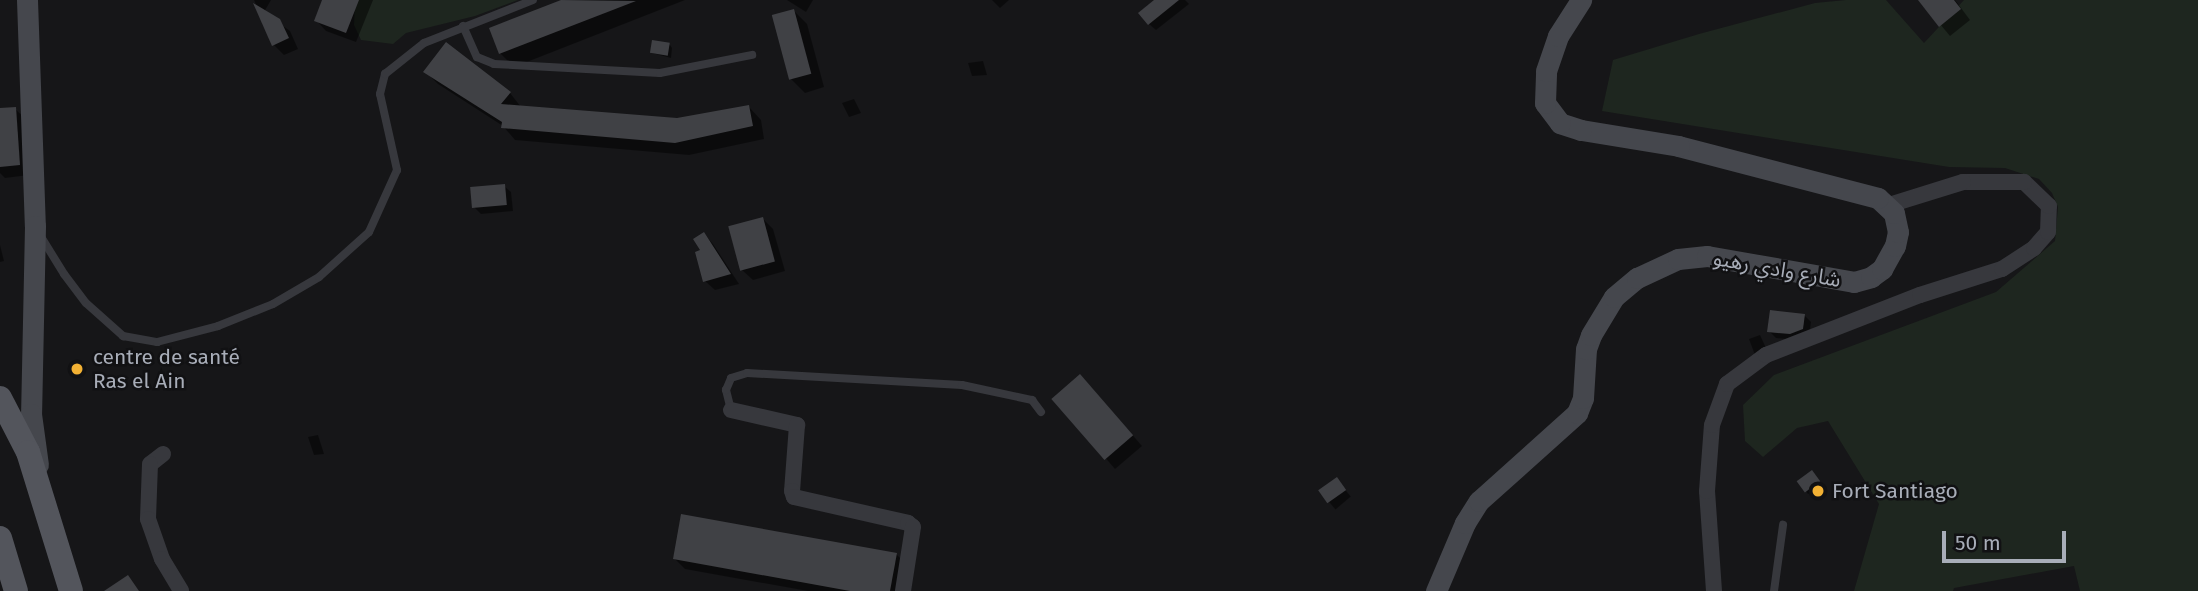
<!DOCTYPE html>
<html>
<head>
<meta charset="utf-8">
<style>
  body { margin:0 }
  #map { position:relative; width:2198px; height:591px; overflow:hidden; background:#161618; font-family:"Fira Sans","Noto Sans Arabic",sans-serif }
  div>[style] { position:absolute }
  .green>* { inset:0; background:#1e261f }
  .shadow>* { inset:0; background:#0007; transform-origin:0 0 }
  .building>* { inset:0; background:#404145; transform-origin:0 0 }
  .lane>* { height:8px; margin:-4px; padding:0 4px; transform-origin:4px; border-radius:4px; background:#37383d }
  .street>* { height:16px; margin:-8px; padding:0 8px; transform-origin:8px; border-radius:8px; background:#37383d }
  .secondary>* { height:21px; margin:-10.5px; padding:0 10.5px; transform-origin:10.5px; border-radius:10.5px; background:#45474d }
  .primary>* { height:24px; margin:-12px; padding:0 12px; transform-origin:12px; border-radius:12px; background:#53555c }
  .dots>* { width:19px; height:19px; translate:-50% -50%; box-sizing:border-box; border:4px solid #111113; border-radius:50% }
  span { translate:-50% -50%; white-space:nowrap; text-align:center; line-height:1.15; -webkit-text-stroke:5px #111113; paint-order:stroke }
  .street-label { font-size:21px; color:#a8adb8 }
  .poi-label { font-size:21px; color:#a8adb8 }
  .left { translate:0 -50%; text-align:left }
  .scale { position:absolute; left:1942px; top:531px; width:124px; height:32px; box-sizing:border-box; border:4px solid #a8adb8; border-top:0; padding-left:9px; font-size:21px; line-height:24px; white-space:nowrap; color:#a8adb8; -webkit-text-stroke:5px #111113; paint-order:stroke }
</style>
</head>
<body>
<div id="map">
  <div class="green">
    <i style="clip-path:polygon(355px 0,518px 0,475px 16px,406px 33px,393px 44px,361px 40px,354px 25px)"></i>
    <i style="clip-path:polygon(1846px 0,1886px 0,1924px 43px,1964px 0,2198px 0,2198px 591px,2080px 591px,2074px 566px,1954px 588px,1953px 591px,1854px 591px,1879px 504px,1828px 421px,1797px 428px,1763px 457px,1745px 441px,1743px 405px,1774px 375px,1996px 292px,2055px 241px,2058px 207px,2052px 193px,2039px 179px,2005px 168px,1949px 167px,1602px 111px,1613px 60px,1699px 34px,1815px 3px)"></i>
  </div>
  <div class="shadow">
    <i style="clip-path:polygon(254px 0,271px 0,264px 12px,290px 31px,298px 49px,284px 55px,274px 45px)"></i>
    <i style="clip-path:polygon(324px 0,373px 0,356px 42px,326px 31px,316px 20px)"></i>
    <i style="clip-path:polygon(566px 0,685px 0,514px 67px,500px 53px,491px 29px)"></i>
    <i style="clip-path:polygon(787px 0,813px 0,806px 12px)"></i>
    <i style="clip-path:polygon(992px 0,1009px 0,1000px 8px)"></i>
    <i style="clip-path:polygon(1157px 0,1185px 0,1189px 4px,1156px 30px,1149px 24px)"></i>
    <i style="clip-path:polygon(1920px 0,1955px 0,1970px 20px,1950px 36px)"></i>
    <i style="clip-path:polygon(794px 11px,807px 24px,824px 87px,805px 93px,791px 79px)"></i>
    <i style="clip-path:polygon(670px 45px,672px 48px,671px 58px,652px 53px)"></i>
    <i style="clip-path:polygon(983px 61px,987px 75px,972px 76px,968px 63px)"></i>
    <i style="clip-path:polygon(426px 72px,510px 93px,521px 107px,678px 119px,749px 107px,761px 120px,764px 139px,689px 155px,515px 140px,503px 126px,438px 84px)"></i>
    <i style="clip-path:polygon(854px 99px,861px 113px,849px 117px,842px 103px)"></i>
    <i style="clip-path:polygon(15px 109px,26px 119px,29px 175px,5px 178px,0 173px,0 110px)"></i>
    <i style="clip-path:polygon(504px 186px,511px 192px,513px 211px,481px 214px,474px 207px)"></i>
    <i style="clip-path:polygon(763px 219px,773px 229px,785px 271px,753px 280px,742px 270px)"></i>
    <i style="clip-path:polygon(704px 234px,713px 244px,739px 284px,715px 290px,705px 281px)"></i>
    <i style="clip-path:polygon(0 245px,4px 261px,0 262px)"></i>
    <i style="clip-path:polygon(1804px 315px,1811px 322px,1809px 336px,1797px 340px,1776px 338px,1769px 331px)"></i>
    <i style="clip-path:polygon(1760px 335px,1766px 348px,1755px 355px,1749px 339px)"></i>
    <i style="clip-path:polygon(1090px 386px,1142px 446px,1115px 469px,1054px 398px)"></i>
    <i style="clip-path:polygon(318px 435px,324px 454px,314px 455px,308px 437px)"></i>
    <i style="clip-path:polygon(1815px 475px,1822px 485px,1808px 494px,1806px 491px)"></i>
    <i style="left:1336px;top:479px;width:23px;height:20px;rotate:50deg"></i>
    <i style="clip-path:polygon(896px 554px,906px 564px,901px 591px,808px 591px,685px 569px,675px 559px)"></i>
  </div>
  <div class="building">
    <i style="clip-path:polygon(322px 0,359px 0,346px 33px,314px 21px)"></i>
    <i style="clip-path:polygon(561px 0,636px 1px,499px 54px,489px 28px)"></i>
    <i style="clip-path:polygon(1154px 0,1179px 0,1148px 25px,1138px 13px)"></i>
    <i style="clip-path:polygon(1918px 0,1954px 0,1961px 9px,1939px 27px)"></i>
    <i style="clip-path:polygon(253px 3px,280px 19px,289px 38px,272px 46px)"></i>
    <i style="left:794px;top:9px;width:67px;height:23px;rotate:75deg"></i>
    <i style="left:652px;top:40px;width:18px;height:13px;rotate:9deg"></i>
    <i style="clip-path:polygon(446px 42px,511px 92px,501px 104px,677px 118px,749px 105px,753px 126px,675px 143px,501px 128px,502px 122px,423px 72px)"></i>
    <i style="clip-path:polygon(16px 107px,20px 165px,0 167px,0 108px)"></i>
    <i style="left:505px;top:184px;width:21px;height:35px;rotate:85deg"></i>
    <i style="left:763px;top:217px;width:46px;height:36px;rotate:75deg"></i>
    <i style="clip-path:polygon(704px 232px,731px 274px,703px 282px,695px 252px,700px 250px,693px 239px)"></i>
    <i style="clip-path:polygon(1770px 310px,1805px 314px,1803px 329px,1790px 334px,1767px 332px)"></i>
    <i style="left:1080px;top:374px;width:81px;height:38px;rotate:49deg"></i>
    <i style="left:1812px;top:470px;width:14px;height:19px;rotate:54deg"></i>
    <i style="left:1337px;top:477px;width:16px;height:23px;rotate:55deg"></i>
    <i style="clip-path:polygon(681px 514px,897px 553px,890px 591px,850px 591px,673px 559px)"></i>
    <i style="clip-path:polygon(128px 575px,139px 591px,104px 591px)"></i>
  </div>
  <div class="lane">
    <i style="left:463px;top:26px;width:34px;rotate:66deg"></i>
    <i style="left:477px;top:57px;width:18px;rotate:22deg"></i>
    <i style="left:494px;top:64px;width:166px;rotate:3.1deg"></i>
    <i style="left:660px;top:73px;width:94px;rotate:-11.1deg"></i>
    <i style="left:40px;top:235px;width:46px;rotate:58.4deg"></i>
    <i style="left:64px;top:274px;width:36px;rotate:53deg"></i>
    <i style="left:86px;top:303px;width:50px;rotate:41.7deg"></i>
    <i style="left:123px;top:336px;width:35px;rotate:10deg"></i>
    <i style="left:157px;top:342px;width:63px;rotate:-14.7deg"></i>
    <i style="left:218px;top:326px;width:59px;rotate:-21.8deg"></i>
    <i style="left:273px;top:304px;width:53px;rotate:-30.4deg"></i>
    <i style="left:319px;top:277px;width:67px;rotate:-42deg"></i>
    <i style="left:369px;top:232px;width:68px;rotate:-65.7deg"></i>
    <i style="left:397px;top:170px;width:78px;rotate:-102.6deg"></i>
    <i style="left:380px;top:94px;width:21px;rotate:-76deg"></i>
    <i style="left:385px;top:74px;width:50px;rotate:-38.5deg"></i>
    <i style="left:424px;top:43px;width:117px;rotate:-21.5deg"></i>
    <i style="left:731px;top:410px;width:21px;rotate:-104deg"></i>
    <i style="left:726px;top:390px;width:13px;rotate:-67deg"></i>
    <i style="left:731px;top:378px;width:17px;rotate:-17deg"></i>
    <i style="left:747px;top:373px;width:215px;rotate:3.2deg"></i>
    <i style="left:962px;top:385px;width:72px;rotate:12.1deg"></i>
    <i style="left:1032px;top:400px;width:15px;rotate:53deg"></i>
    <i style="left:1774px;top:591px;width:67px;rotate:-82.2deg"></i>
  </div>
  <div class="street">
    <i style="left:731px;top:410px;width:68px;rotate:12.8deg"></i>
    <i style="left:797px;top:425px;width:66px;rotate:94.3deg"></i>
    <i style="left:792px;top:491px;width:6px;rotate:72deg"></i>
    <i style="left:794px;top:497px;width:117px;rotate:12.8deg"></i>
    <i style="left:908px;top:523px;width:6px;rotate:39deg"></i>
    <i style="left:913px;top:527px;width:65px;rotate:98.9deg"></i>
    <i style="left:163px;top:454px;width:16px;rotate:142deg"></i>
    <i style="left:150px;top:464px;width:55px;rotate:92.1deg"></i>
    <i style="left:148px;top:519px;width:42px;rotate:70.7deg"></i>
    <i style="left:162px;top:559px;width:37px;rotate:59deg"></i>
    <i style="left:1714px;top:591px;width:100px;rotate:-94deg"></i>
    <i style="left:1707px;top:491px;width:66px;rotate:-85.7deg"></i>
    <i style="left:1712px;top:425px;width:44px;rotate:-69.9deg"></i>
    <i style="left:1727px;top:384px;width:49px;rotate:-36.6deg"></i>
    <i style="left:1766px;top:355px;width:165px;rotate:-21.3deg"></i>
    <i style="left:1920px;top:295px;width:86px;rotate:-17.6deg"></i>
    <i style="left:2002px;top:269px;width:38px;rotate:-33deg"></i>
    <i style="left:2034px;top:248px;width:21px;rotate:-49deg"></i>
    <i style="left:2048px;top:232px;width:26px;rotate:-88deg"></i>
    <i style="left:2049px;top:206px;width:35px;rotate:-136deg"></i>
    <i style="left:2024px;top:182px;width:61px;rotate:180deg"></i>
    <i style="left:1963px;top:182px;width:77px;rotate:162.7deg"></i>
  </div>
  <div class="secondary">
    <i style="left:27px;top:0;width:226px;rotate:88deg"></i>
    <i style="left:35px;top:226px;width:188px;rotate:91.2deg"></i>
    <i style="left:31px;top:414px;width:51px;rotate:82.2deg"></i>
    <i style="left:1436px;top:591px;width:74px;rotate:-66.9deg"></i>
    <i style="left:1465px;top:523px;width:26px;rotate:-58deg"></i>
    <i style="left:1479px;top:501px;width:132px;rotate:-41.9deg"></i>
    <i style="left:1577px;top:413px;width:16px;rotate:-68deg"></i>
    <i style="left:1583px;top:398px;width:49px;rotate:-86.5deg"></i>
    <i style="left:1586px;top:349px;width:15px;rotate:-70deg"></i>
    <i style="left:1591px;top:335px;width:44px;rotate:-58.8deg"></i>
    <i style="left:1614px;top:297px;width:30px;rotate:-40deg"></i>
    <i style="left:1637px;top:278px;width:45px;rotate:-24.9deg"></i>
    <i style="left:1678px;top:259px;width:29px;rotate:-6deg"></i>
    <i style="left:1707px;top:256px;width:149px;rotate:10deg"></i>
    <i style="left:1854px;top:282px;width:18px;rotate:-16deg"></i>
    <i style="left:1871px;top:277px;width:14px;rotate:-36deg"></i>
    <i style="left:1882px;top:269px;width:26px;rotate:-61deg"></i>
    <i style="left:1895px;top:246px;width:14px;rotate:-78deg"></i>
    <i style="left:1898px;top:232px;width:19px;rotate:-102deg"></i>
    <i style="left:1894px;top:213px;width:22px;rotate:-137deg"></i>
    <i style="left:1878px;top:198px;width:206px;rotate:-165.4deg"></i>
    <i style="left:1679px;top:146px;width:99px;rotate:-170.7deg"></i>
    <i style="left:1581px;top:130px;width:22px;rotate:-162deg"></i>
    <i style="left:1560px;top:123px;width:25px;rotate:-127deg"></i>
    <i style="left:1545px;top:103px;width:32px;rotate:-88deg"></i>
    <i style="left:1546px;top:71px;width:37px;rotate:-71deg"></i>
    <i style="left:1558px;top:36px;width:43px;rotate:-57.4deg"></i>
  </div>
  <div class="primary">
    <i style="left:0;top:398px;width:61px;rotate:62.6deg"></i>
    <i style="left:28px;top:452px;width:145px;rotate:72.8deg"></i>
    <i style="left:0;top:538px;width:55px;rotate:73.2deg"></i>
  </div>
  <div class="dots">
    <i style="left:77px;top:369px;background:#f2b134"></i>
    <i style="left:1818px;top:491px;background:#f2b134"></i>
  </div>
  <div class="street-label">
    <span style="left:1777px;top:269px;rotate:10deg">شارع وادي رهيو</span>
  </div>
  <div class="poi-label">
    <span class="left" style="left:93px;top:369px">centre de santé<br>Ras el Ain</span>
    <span class="left" style="left:1832px;top:491px">Fort Santiago</span>
  </div>
  <div class="scale">50 m</div>
</div>
</body>
</html>
